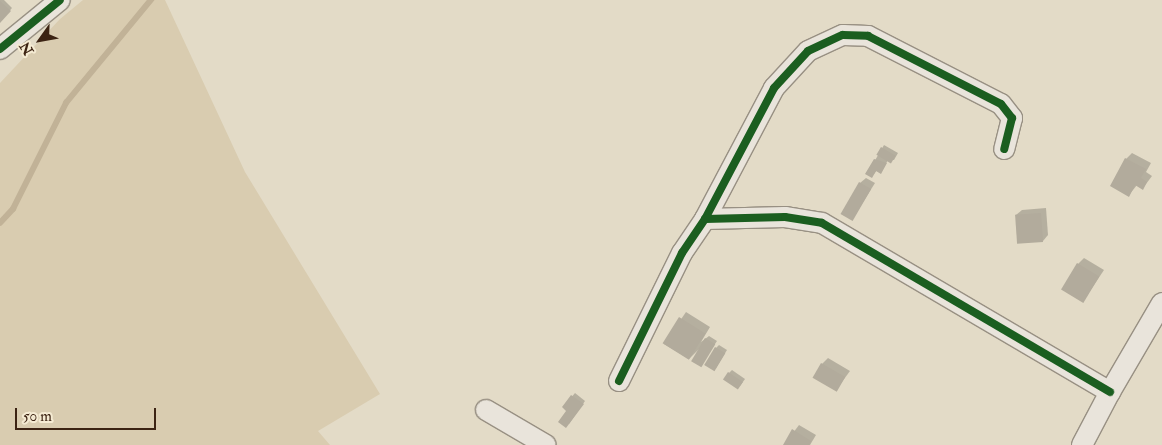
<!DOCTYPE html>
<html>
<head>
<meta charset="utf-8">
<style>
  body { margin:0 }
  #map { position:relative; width:1162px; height:445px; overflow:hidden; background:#e3dbc7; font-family:"IM FELL Double Pica",serif }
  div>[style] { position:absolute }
  .green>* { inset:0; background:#d9ccb0 }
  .shadow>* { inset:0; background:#0003 }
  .stream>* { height:5.5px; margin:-2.75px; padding:0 2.75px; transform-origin:2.75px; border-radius:2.75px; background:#c1b297 }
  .building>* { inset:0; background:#b2ab9c; transform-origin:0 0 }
  .roads { filter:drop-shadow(1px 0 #989083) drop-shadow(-1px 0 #989083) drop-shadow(0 1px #989083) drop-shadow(0 -1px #989083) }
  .street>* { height:20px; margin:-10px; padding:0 10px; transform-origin:10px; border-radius:10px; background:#e9e4db }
  .cycleway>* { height:8px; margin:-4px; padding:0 4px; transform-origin:4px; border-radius:4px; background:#1b5e20 }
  span { translate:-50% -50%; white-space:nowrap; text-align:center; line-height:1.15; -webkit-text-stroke:4px #f5ebd3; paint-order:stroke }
  .north { position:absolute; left:15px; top:15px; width:50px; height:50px; -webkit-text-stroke:4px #f5ebd3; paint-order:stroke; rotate:238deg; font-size:14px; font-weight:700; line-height:20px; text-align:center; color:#3c2313 }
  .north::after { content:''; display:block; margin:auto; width:18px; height:22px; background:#3c2313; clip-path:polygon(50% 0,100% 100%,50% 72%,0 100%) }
  .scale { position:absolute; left:15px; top:408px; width:141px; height:22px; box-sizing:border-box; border:2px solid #3c2313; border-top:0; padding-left:6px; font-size:15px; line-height:18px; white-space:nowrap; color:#3c2313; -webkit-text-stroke:4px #f5ebd3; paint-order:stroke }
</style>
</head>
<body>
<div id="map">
  <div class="green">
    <i style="clip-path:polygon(83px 0,165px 0,245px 172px,380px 394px,318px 431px,330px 445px,0 445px,0 83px,60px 19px)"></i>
  </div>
  <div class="shadow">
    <i style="clip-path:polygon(0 0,4px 0,12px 8px,0 22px)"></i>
    <i style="clip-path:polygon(884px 145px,898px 153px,894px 160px,888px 160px,883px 169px,877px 170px,874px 174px,867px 174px)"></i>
    <i style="clip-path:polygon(1132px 153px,1151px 163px,1146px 172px,1152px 176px,1143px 188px,1137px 185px,1129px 195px,1126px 159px)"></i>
    <i style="clip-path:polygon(866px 178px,875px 183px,852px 220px,860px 183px)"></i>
    <i style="clip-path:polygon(1046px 208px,1048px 235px,1043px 241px,1016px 215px,1022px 210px)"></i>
    <i style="clip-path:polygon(1084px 258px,1104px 270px,1084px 300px,1078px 264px)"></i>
    <i style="clip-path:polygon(686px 312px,710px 327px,701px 342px,709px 336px,717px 341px,701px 365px,699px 349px,689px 359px,664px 344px)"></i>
    <i style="clip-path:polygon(719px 345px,727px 350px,716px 368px,716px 348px)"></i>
    <i style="clip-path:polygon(828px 358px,850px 371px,836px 390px,822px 364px)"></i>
    <i style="clip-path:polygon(732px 370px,745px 379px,740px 386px,729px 373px)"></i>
    <i style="clip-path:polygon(575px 393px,585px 401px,569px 424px,568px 411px,563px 407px)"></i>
    <i style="clip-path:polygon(799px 425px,816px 435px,810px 445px,784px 445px)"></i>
  </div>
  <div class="stream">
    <i style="left:0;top:223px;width:19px;rotate:-47deg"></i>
    <i style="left:13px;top:209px;width:119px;rotate:-63.4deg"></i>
    <i style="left:66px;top:103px;width:134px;rotate:-50.5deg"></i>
  </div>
  <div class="building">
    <i style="clip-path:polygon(0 1px,11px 11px,0 23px)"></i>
    <i style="left:881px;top:147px;width:17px;height:9px;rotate:31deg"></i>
    <i style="clip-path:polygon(1125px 158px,1146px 169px,1141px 178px,1147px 182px,1143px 190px,1135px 185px,1129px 197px,1110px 186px)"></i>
    <i style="clip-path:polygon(874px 159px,887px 163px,881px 174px,876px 171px,872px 178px,865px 174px)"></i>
    <i style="left:859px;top:182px;width:14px;height:37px;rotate:30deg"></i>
    <i style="left:1041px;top:213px;width:29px;height:26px;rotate:86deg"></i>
    <i style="left:1077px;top:263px;width:26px;height:31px;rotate:31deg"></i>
    <i style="left:679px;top:317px;width:31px;height:31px;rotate:32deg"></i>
    <i style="left:705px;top:338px;width:12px;height:27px;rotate:31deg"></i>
    <i style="left:715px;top:347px;width:12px;height:21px;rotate:31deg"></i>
    <i style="left:821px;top:363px;width:28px;height:17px;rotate:30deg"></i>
    <i style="left:728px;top:372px;width:18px;height:9px;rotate:34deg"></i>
    <i style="clip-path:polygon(571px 395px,584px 404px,566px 428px,558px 422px,566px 411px,562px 407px)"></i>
    <i style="clip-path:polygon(792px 429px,811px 441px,809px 445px,783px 445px)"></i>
  </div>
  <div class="roads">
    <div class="street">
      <i style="left:0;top:49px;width:77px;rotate:-39.2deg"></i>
      <i style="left:705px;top:219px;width:148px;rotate:-62.2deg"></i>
      <i style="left:774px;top:88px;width:50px;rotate:-47.4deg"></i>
      <i style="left:808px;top:51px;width:38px;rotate:-25deg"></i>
      <i style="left:843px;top:35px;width:25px;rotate:2deg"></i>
      <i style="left:868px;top:36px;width:149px;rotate:27.1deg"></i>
      <i style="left:1001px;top:104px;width:18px;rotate:52deg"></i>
      <i style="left:1012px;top:118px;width:32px;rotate:104deg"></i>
      <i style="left:619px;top:381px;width:143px;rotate:-63.8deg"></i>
      <i style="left:682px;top:253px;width:41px;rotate:-55.9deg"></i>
      <i style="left:705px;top:219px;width:80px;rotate:-1.4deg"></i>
      <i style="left:785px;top:217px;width:37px;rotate:9deg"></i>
      <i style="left:822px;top:223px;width:334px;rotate:30.4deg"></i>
      <i style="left:486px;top:410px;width:69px;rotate:30.3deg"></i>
      <i style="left:1082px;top:445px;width:60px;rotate:-62.2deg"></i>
      <i style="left:1110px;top:392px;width:103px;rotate:-59.7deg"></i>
    </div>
  </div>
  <div class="cycleway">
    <i style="left:0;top:49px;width:77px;rotate:-39.2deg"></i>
    <i style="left:705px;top:219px;width:148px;rotate:-62.2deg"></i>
    <i style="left:774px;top:88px;width:50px;rotate:-47.4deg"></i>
    <i style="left:808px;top:51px;width:38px;rotate:-25deg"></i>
    <i style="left:843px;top:35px;width:25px;rotate:2deg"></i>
    <i style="left:868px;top:36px;width:149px;rotate:27.1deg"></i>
    <i style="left:1001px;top:104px;width:18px;rotate:52deg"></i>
    <i style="left:1012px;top:118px;width:32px;rotate:104deg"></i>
    <i style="left:619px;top:381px;width:143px;rotate:-63.8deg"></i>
    <i style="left:682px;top:253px;width:41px;rotate:-55.9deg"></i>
    <i style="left:705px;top:219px;width:80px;rotate:-1.4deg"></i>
    <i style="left:785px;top:217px;width:37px;rotate:9deg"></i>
    <i style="left:822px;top:223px;width:334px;rotate:30.4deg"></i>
  </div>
  <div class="north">N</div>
  <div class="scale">50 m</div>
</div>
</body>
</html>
